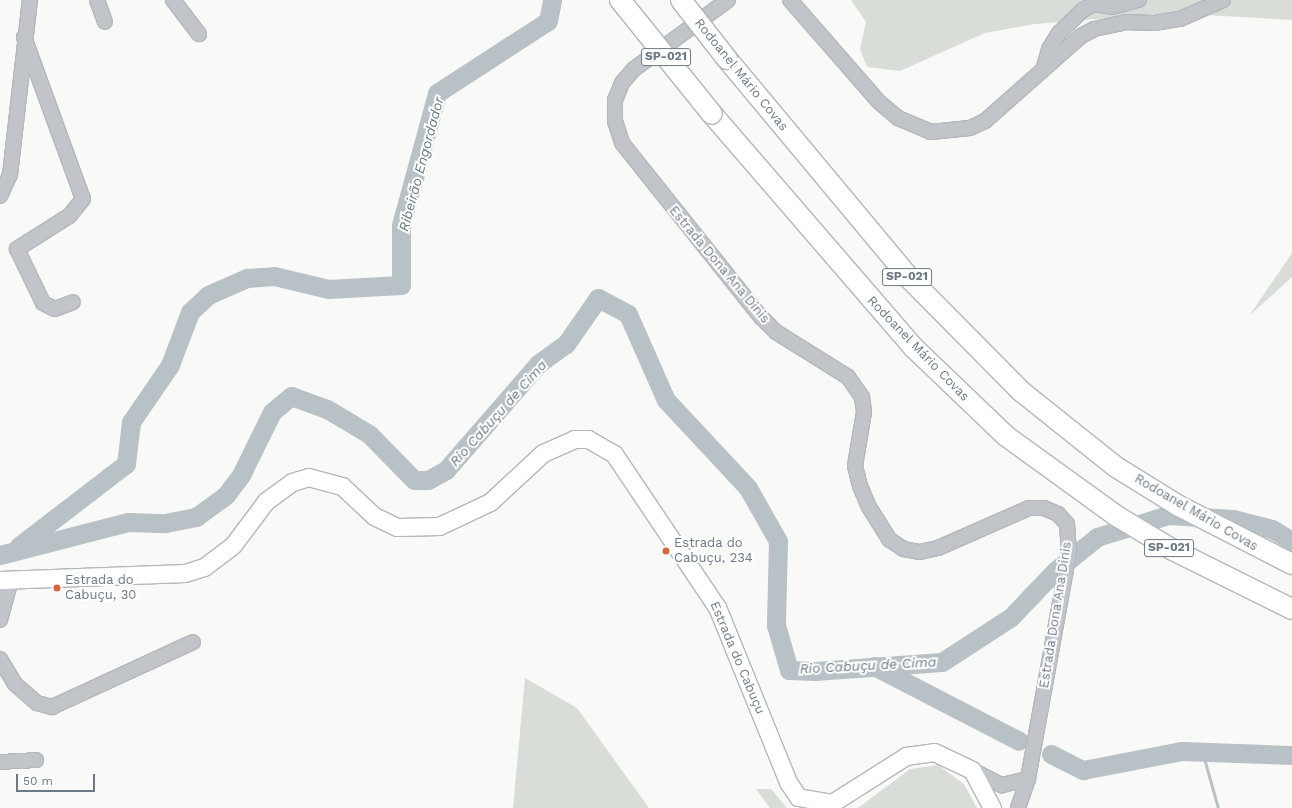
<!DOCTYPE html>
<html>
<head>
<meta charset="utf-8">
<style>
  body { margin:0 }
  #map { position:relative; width:1292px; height:808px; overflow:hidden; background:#f9f9f7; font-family:"Work Sans",sans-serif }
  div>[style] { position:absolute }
  .green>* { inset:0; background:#d9ddd7 }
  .stream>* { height:3px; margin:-1.5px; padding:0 1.5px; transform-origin:1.5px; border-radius:1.5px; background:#b8c1c6 }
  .river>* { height:19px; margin:-9.5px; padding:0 9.5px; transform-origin:9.5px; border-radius:9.5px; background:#b8c1c6 }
  .roads { filter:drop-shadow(1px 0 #b4b8bc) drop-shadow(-1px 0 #b4b8bc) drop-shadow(0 1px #b4b8bc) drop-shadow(0 -1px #b4b8bc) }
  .minor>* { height:14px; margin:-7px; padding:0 7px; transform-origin:7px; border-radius:7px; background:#c1c4c8 }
  .major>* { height:17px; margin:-8.5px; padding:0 8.5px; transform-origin:8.5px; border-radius:8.5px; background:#fff }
  .highway>* { height:20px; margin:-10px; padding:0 10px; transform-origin:10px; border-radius:10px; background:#fff }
  .bridges { filter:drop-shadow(1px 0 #b2b6ba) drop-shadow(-1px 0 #b2b6ba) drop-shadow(0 1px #b2b6ba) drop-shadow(0 -1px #b2b6ba) }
  .highway-bridge>* { height:20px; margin:-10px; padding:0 10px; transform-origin:10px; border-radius:10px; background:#fff }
  .dots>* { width:11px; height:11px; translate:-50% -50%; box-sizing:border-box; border:2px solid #fff; border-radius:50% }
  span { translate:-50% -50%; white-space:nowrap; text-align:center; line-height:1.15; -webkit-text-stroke:4px #fff; paint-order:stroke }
  .shield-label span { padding:1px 3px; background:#fff; border:1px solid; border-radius:3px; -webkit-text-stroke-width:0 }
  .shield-label { font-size:12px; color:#6b7885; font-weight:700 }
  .street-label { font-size:13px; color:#6b7885 }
  .poi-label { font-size:13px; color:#6b7885 }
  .left { translate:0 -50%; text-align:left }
  .water-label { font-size:14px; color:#677880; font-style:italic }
  .scale { position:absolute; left:16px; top:774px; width:79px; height:18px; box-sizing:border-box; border:2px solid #6b7885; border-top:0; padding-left:5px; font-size:12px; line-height:14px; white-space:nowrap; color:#6b7885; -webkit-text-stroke:3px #fff; paint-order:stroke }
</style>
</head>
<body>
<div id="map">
  <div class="green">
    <i style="clip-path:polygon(851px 0,1292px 0,1292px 20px,1169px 13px,1035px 24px,985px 33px,900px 71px,867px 67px,860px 49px,866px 22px)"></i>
    <i style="clip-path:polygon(1292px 253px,1292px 277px,1249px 316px)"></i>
    <i style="clip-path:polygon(525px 678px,577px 708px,649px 808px,513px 808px)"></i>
    <i style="clip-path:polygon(938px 765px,964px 784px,977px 808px,858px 808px,910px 769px)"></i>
    <i style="clip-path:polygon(756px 789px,771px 789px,787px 808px,770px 808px)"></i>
  </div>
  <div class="stream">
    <i style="left:1202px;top:751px;width:59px;rotate:74.3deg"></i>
  </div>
  <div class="river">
    <i style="left:19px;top:546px;width:135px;rotate:-37.5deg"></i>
    <i style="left:126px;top:464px;width:42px;rotate:-83.2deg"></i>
    <i style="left:131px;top:422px;width:69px;rotate:-55.6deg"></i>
    <i style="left:170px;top:365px;width:57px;rotate:-69.3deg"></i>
    <i style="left:190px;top:312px;width:25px;rotate:-43deg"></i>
    <i style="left:208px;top:295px;width:43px;rotate:-23.6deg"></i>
    <i style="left:247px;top:278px;width:27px;rotate:-4deg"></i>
    <i style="left:274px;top:276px;width:56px;rotate:13.5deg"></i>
    <i style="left:328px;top:289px;width:73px;rotate:-3.1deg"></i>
    <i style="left:401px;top:285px;width:60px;rotate:-90deg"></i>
    <i style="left:401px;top:225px;width:137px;rotate:-74.7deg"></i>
    <i style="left:437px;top:93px;width:132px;rotate:-33deg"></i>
    <i style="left:548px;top:21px;width:21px;rotate:-79deg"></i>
    <i style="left:0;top:555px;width:132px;rotate:-14.5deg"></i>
    <i style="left:128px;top:522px;width:37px;rotate:2deg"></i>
    <i style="left:165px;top:523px;width:32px;rotate:-11deg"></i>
    <i style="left:196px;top:517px;width:37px;rotate:-36deg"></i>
    <i style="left:226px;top:495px;width:25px;rotate:-53deg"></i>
    <i style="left:241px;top:475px;width:70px;rotate:-63.8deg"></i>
    <i style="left:272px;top:412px;width:25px;rotate:-40deg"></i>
    <i style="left:291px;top:396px;width:38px;rotate:20deg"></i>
    <i style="left:327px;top:409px;width:49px;rotate:30.8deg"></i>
    <i style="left:369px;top:434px;width:64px;rotate:45.6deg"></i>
    <i style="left:414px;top:480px;width:14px"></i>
    <i style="left:428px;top:480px;width:21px;rotate:-29deg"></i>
    <i style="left:446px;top:470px;width:140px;rotate:-49deg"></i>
    <i style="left:538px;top:364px;width:34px;rotate:-36deg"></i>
    <i style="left:566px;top:344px;width:56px;rotate:-55.2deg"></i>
    <i style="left:598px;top:298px;width:34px;rotate:28deg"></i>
    <i style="left:628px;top:314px;width:94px;rotate:66.2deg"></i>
    <i style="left:666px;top:400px;width:120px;rotate:47deg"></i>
    <i style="left:748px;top:488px;width:61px;rotate:60.5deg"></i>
    <i style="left:778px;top:541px;width:84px;rotate:91.4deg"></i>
    <i style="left:776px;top:625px;width:47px;rotate:73.9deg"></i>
    <i style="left:789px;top:670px;width:26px;rotate:2deg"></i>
    <i style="left:815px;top:671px;width:127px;rotate:-4.1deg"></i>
    <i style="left:942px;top:662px;width:82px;rotate:-33.1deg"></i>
    <i style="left:1011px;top:617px;width:64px;rotate:-46.3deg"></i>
    <i style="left:1055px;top:571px;width:54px;rotate:-39deg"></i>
    <i style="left:1097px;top:537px;width:74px;rotate:-17.2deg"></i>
    <i style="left:1168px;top:515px;width:65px;rotate:3.5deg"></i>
    <i style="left:1233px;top:519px;width:40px;rotate:14.4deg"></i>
    <i style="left:1272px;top:529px;width:23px;rotate:31deg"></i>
    <i style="left:874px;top:666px;width:163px;rotate:27.3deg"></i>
    <i style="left:1051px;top:754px;width:36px;rotate:27deg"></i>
    <i style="left:1083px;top:770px;width:101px;rotate:-10.9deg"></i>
    <i style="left:1182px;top:751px;width:110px;rotate:2.1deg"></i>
  </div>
  <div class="roads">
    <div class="minor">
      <i style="left:97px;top:0;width:23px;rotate:70deg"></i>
      <i style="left:173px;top:0;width:43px;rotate:52.6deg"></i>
      <i style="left:728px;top:0;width:117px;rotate:143.7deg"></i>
      <i style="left:634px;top:69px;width:18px;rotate:131deg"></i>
      <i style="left:622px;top:83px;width:18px;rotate:112deg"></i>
      <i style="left:615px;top:100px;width:21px;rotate:90deg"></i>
      <i style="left:615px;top:121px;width:23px;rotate:72deg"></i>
      <i style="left:622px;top:143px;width:223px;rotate:51.4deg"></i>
      <i style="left:761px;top:317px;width:21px;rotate:45deg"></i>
      <i style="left:776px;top:332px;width:85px;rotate:32deg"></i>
      <i style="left:848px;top:377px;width:24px;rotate:55deg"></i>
      <i style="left:862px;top:397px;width:15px;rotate:82deg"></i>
      <i style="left:864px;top:412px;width:55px;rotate:99.5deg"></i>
      <i style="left:855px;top:466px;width:21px;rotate:76deg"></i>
      <i style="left:860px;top:486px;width:23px;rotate:67deg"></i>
      <i style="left:869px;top:507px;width:39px;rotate:58deg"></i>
      <i style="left:890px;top:540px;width:17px;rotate:33deg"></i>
      <i style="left:904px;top:549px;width:16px;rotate:11deg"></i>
      <i style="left:920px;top:552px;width:18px;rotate:-13deg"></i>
      <i style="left:938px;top:548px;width:99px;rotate:-23.7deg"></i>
      <i style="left:1029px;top:508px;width:15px"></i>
      <i style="left:1044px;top:508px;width:15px;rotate:23deg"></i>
      <i style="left:1058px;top:514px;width:13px;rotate:48deg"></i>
      <i style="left:1067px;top:524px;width:26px;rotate:86deg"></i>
      <i style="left:1069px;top:550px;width:25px;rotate:99deg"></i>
      <i style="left:1065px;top:575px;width:207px;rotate:100.3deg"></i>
      <i style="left:1028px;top:779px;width:31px;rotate:109deg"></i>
      <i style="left:790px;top:0;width:135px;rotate:48.9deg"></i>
      <i style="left:879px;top:102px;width:25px;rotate:40deg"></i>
      <i style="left:898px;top:118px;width:36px;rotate:23deg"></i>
      <i style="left:931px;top:132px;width:39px;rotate:-6deg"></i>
      <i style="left:970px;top:128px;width:17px;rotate:-25deg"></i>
      <i style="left:985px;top:121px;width:128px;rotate:-41.5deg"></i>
      <i style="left:1081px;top:36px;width:15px;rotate:-28deg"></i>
      <i style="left:1094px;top:29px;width:33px;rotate:-12deg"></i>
      <i style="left:1126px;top:22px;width:28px;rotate:2deg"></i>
      <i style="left:1154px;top:23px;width:26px;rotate:-9deg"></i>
      <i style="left:1180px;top:19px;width:47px;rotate:-23.8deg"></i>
      <i style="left:24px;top:37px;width:172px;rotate:70deg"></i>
      <i style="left:83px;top:199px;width:22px;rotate:129deg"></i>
      <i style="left:69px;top:216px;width:62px;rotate:147.6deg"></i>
      <i style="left:17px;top:249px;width:60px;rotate:64.3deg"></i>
      <i style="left:43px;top:303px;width:13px;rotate:27deg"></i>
      <i style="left:55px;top:309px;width:19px;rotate:-21deg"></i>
      <i style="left:1044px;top:67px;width:19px;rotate:-74deg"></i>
      <i style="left:1049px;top:49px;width:19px;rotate:-58deg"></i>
      <i style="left:1059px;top:33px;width:33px;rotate:-44deg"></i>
      <i style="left:1083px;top:10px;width:13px;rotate:-29deg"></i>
      <i style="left:1094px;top:4px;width:18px;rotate:9deg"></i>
      <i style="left:1112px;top:7px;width:28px;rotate:-15deg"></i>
      <i style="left:0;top:196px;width:23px;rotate:-65deg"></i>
      <i style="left:10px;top:175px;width:176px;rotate:-83.5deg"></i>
      <i style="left:0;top:620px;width:41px;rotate:-74.6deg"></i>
      <i style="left:0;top:659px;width:29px;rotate:59deg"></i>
      <i style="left:15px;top:684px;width:29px;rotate:41deg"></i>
      <i style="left:37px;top:703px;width:16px;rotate:15deg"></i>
      <i style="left:52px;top:707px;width:155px;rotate:-24.7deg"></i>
      <i style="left:0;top:762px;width:36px;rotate:-3deg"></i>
      <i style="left:972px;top:770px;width:34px;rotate:27deg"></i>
      <i style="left:1002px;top:785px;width:27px;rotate:-13deg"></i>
    </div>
    <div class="major">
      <i style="left:0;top:580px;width:185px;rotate:-2.2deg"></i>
      <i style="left:185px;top:573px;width:20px;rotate:-18deg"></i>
      <i style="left:204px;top:567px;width:36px;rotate:-37deg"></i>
      <i style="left:233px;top:545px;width:55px;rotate:-53.1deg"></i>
      <i style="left:266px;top:501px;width:32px;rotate:-36deg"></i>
      <i style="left:292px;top:482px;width:17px;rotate:-17deg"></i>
      <i style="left:308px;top:477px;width:35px;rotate:15deg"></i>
      <i style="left:342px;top:486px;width:44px;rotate:43.2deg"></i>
      <i style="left:374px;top:516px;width:25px;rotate:26deg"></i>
      <i style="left:397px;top:527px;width:42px;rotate:-1.4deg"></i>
      <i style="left:439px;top:526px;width:56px;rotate:-25.2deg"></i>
      <i style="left:490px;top:502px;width:72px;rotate:-42.8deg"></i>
      <i style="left:543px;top:453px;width:34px;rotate:-24deg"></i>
      <i style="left:574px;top:439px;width:14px"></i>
      <i style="left:588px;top:439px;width:30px;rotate:30deg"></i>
      <i style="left:614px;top:454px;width:184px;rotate:56.1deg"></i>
      <i style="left:717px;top:607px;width:189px;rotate:67.9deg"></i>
      <i style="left:788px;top:782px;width:18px;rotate:56deg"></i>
      <i style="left:798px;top:797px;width:35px;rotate:10deg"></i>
      <i style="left:832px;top:803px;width:88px;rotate:-32.4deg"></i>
      <i style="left:906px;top:756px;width:28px;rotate:-8deg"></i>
      <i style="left:934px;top:752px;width:42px;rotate:25.3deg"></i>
      <i style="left:972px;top:770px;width:43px;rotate:62.2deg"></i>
    </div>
    <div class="highway">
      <i style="left:727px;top:59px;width:286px;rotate:50.2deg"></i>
      <i style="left:910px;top:279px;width:159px;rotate:45.3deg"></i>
      <i style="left:1022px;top:392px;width:120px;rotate:38.6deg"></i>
      <i style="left:1116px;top:467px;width:74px;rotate:31.8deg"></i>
      <i style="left:1179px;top:506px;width:127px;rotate:27.2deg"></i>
      <i style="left:712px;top:114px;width:309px;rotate:49.2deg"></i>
      <i style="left:914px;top:348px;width:127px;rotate:43.7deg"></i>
      <i style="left:1006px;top:436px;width:135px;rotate:35.9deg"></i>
      <i style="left:1115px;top:515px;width:68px;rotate:31.1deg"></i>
      <i style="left:1173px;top:550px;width:133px;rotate:26.4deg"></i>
    </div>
  </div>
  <div class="bridges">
    <div class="highway-bridge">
      <i style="left:620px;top:0;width:146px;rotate:51.1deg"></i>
      <i style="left:681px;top:0;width:75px;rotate:52.1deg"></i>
    </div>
  </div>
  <div class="dots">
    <i style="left:666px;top:551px;background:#d3673d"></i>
    <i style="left:57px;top:588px;background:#d3673d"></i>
  </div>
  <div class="shield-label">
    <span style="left:666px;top:57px">SP-021</span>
    <span style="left:907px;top:277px">SP-021</span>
    <span style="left:1169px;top:548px">SP-021</span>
  </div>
  <div class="street-label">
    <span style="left:741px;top:75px;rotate:51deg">Rodoanel Mário Covas</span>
    <span style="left:719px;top:265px;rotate:50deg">Estrada Dona Ana Dinis</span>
    <span style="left:918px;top:349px;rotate:46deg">Rodoanel Mário Covas</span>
    <span style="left:1196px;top:513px;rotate:30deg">Rodoanel Mário Covas</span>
    <span style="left:1056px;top:615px;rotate:-81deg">Estrada Dona Ana Dinis</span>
    <span style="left:737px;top:658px;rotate:67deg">Estrada do Cabuçu</span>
  </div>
  <div class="poi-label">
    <span class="left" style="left:674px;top:551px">Estrada do<br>Cabuçu, 234</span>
    <span class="left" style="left:65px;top:588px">Estrada do<br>Cabuçu, 30</span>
  </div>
  <div class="water-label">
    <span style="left:421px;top:164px;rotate:-75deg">Ribeirão Engordador</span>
    <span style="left:498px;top:413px;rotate:-48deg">Rio Cabuçu de Cima</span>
    <span style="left:868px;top:665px;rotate:-3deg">Rio Cabuçu de Cima</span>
  </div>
  <div class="scale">50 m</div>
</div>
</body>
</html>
